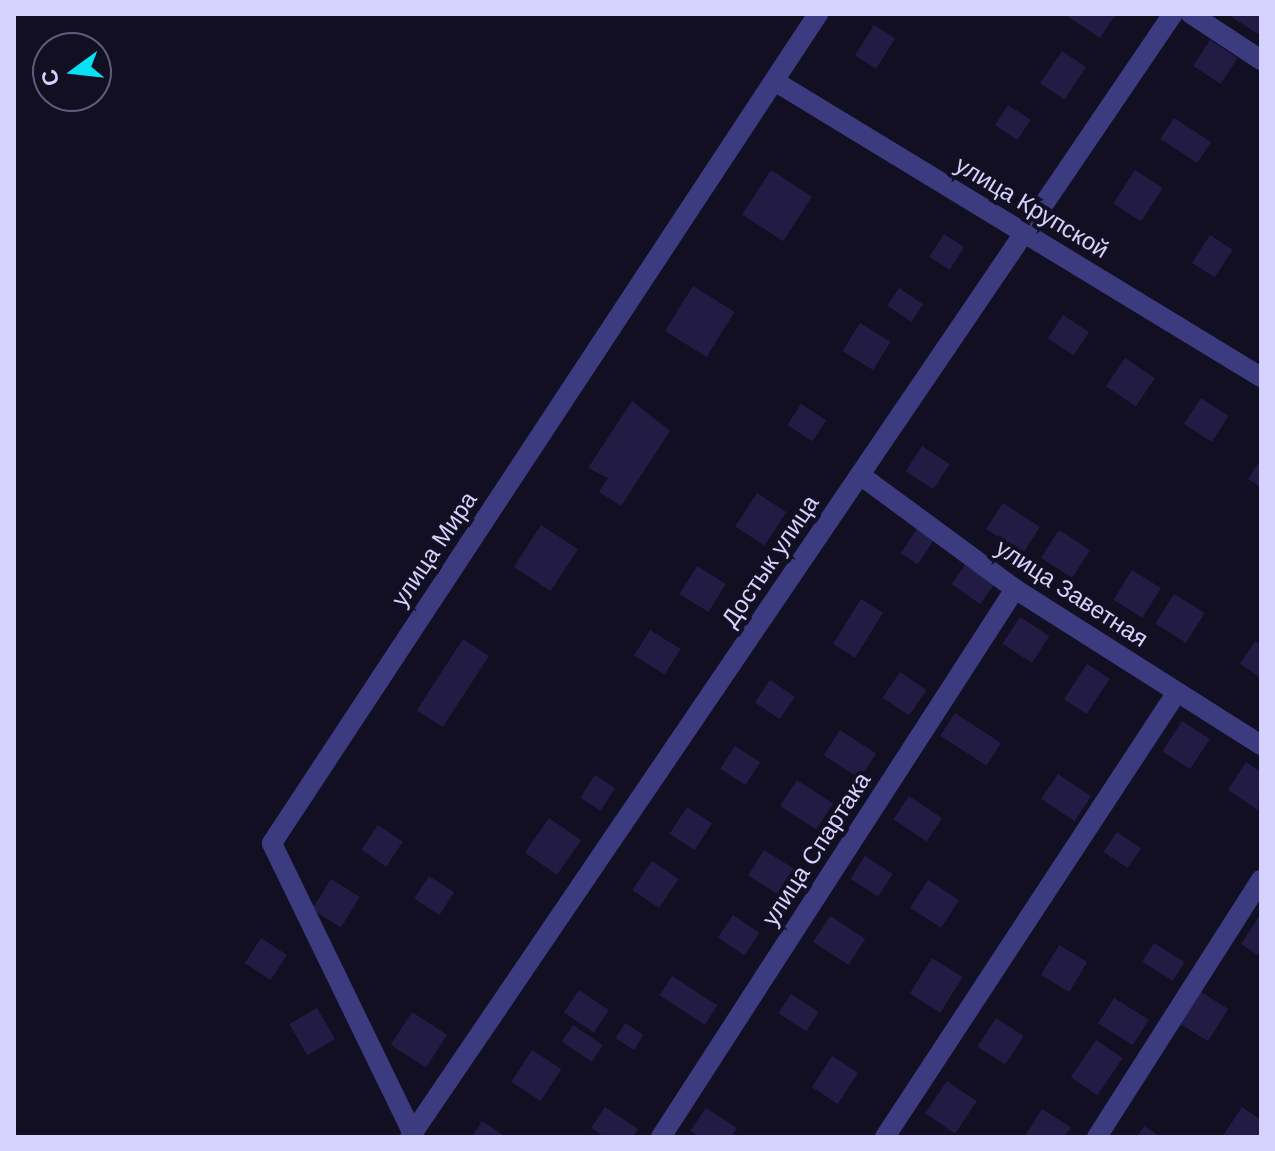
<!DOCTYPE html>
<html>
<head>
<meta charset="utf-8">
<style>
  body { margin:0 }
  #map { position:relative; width:1275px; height:1151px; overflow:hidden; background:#120f23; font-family:"DM Sans",sans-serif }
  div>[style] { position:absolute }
  .building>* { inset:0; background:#221b43; transform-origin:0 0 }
  .minor>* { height:20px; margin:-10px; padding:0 10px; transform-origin:10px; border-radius:10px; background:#3c3b80 }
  span { translate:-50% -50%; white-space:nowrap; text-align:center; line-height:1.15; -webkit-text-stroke:8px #120f23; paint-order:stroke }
  .street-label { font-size:24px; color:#d6d2fe }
  .frame { position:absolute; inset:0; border:16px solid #d6d2fe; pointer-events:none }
  .north { position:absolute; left:32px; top:32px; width:80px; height:80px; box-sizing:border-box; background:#120f23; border:2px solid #605d7b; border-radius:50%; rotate:255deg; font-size:22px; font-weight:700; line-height:32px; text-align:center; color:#d6d2fe }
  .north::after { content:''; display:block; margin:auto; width:28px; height:36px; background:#07e1f4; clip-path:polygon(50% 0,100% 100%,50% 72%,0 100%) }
</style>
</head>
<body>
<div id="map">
  <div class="building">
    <i style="clip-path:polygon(1064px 14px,1116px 14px,1100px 38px)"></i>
    <i style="clip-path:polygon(1227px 14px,1261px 14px,1261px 36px)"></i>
    <i style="left:874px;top:25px;width:25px;height:36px;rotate:32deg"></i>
    <i style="left:1210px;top:40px;width:33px;height:31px;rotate:33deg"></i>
    <i style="left:1062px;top:51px;width:29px;height:39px;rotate:34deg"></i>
    <i style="left:1008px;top:105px;width:27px;height:24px;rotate:33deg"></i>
    <i style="left:1174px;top:118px;width:44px;height:25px;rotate:33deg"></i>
    <i style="left:771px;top:170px;width:49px;height:53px;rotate:33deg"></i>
    <i style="left:1135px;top:170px;width:33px;height:40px;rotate:33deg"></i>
    <i style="left:944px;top:234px;width:24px;height:27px;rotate:33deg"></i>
    <i style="left:1210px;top:235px;width:27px;height:33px;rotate:33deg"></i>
    <i style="left:693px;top:286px;width:49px;height:53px;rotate:32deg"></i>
    <i style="left:899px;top:288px;width:29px;height:21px;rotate:34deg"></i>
    <i style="left:1063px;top:315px;width:31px;height:28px;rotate:33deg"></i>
    <i style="left:860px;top:323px;width:36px;height:33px;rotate:32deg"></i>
    <i style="left:1125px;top:358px;width:36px;height:34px;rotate:34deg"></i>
    <i style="left:1201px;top:398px;width:33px;height:31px;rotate:33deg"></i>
    <i style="clip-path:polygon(632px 401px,670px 431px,621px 506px,599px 492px,608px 478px,588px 468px)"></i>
    <i style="left:801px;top:404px;width:30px;height:25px;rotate:33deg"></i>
    <i style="left:922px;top:446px;width:33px;height:30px;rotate:33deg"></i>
    <i style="clip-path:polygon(1261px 459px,1261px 487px,1248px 479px)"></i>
    <i style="left:757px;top:493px;width:35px;height:40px;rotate:33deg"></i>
    <i style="left:1003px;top:503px;width:44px;height:31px;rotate:33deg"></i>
    <i style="left:920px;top:524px;width:20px;height:35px;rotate:33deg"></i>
    <i style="left:541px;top:525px;width:44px;height:50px;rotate:33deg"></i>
    <i style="left:1059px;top:530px;width:37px;height:33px;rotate:33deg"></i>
    <i style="left:967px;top:562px;width:35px;height:27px;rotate:35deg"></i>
    <i style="left:697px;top:566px;width:34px;height:33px;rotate:32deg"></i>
    <i style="left:1132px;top:570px;width:34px;height:35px;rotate:32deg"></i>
    <i style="left:1174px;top:594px;width:36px;height:35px;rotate:32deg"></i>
    <i style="left:861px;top:599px;width:26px;height:53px;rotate:32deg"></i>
    <i style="left:1020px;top:617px;width:35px;height:32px;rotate:33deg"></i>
    <i style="left:650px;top:630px;width:36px;height:30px;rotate:32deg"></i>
    <i style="left:463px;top:639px;width:31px;height:85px;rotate:33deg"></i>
    <i style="clip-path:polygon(1255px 641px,1261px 644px,1261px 678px,1240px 664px)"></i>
    <i style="left:1087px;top:664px;width:27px;height:42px;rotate:33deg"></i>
    <i style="left:900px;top:672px;width:32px;height:31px;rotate:34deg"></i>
    <i style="left:770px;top:680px;width:30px;height:27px;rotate:34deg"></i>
    <i style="left:955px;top:713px;width:55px;height:27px;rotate:33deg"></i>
    <i style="left:1182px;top:721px;width:33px;height:36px;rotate:33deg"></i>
    <i style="left:840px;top:730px;width:43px;height:30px;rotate:33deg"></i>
    <i style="left:735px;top:746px;width:30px;height:27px;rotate:33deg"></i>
    <i style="clip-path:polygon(1246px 762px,1261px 772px,1258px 810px,1228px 790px)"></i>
    <i style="left:1058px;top:774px;width:40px;height:30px;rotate:34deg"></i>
    <i style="left:595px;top:775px;width:24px;height:27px;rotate:33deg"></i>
    <i style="left:797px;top:780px;width:43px;height:31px;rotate:33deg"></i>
    <i style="left:909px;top:796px;width:40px;height:28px;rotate:34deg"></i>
    <i style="left:687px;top:807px;width:30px;height:32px;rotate:33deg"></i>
    <i style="left:549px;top:818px;width:39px;height:42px;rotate:35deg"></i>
    <i style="left:378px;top:825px;width:30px;height:30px;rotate:34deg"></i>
    <i style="left:1117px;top:832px;width:29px;height:24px;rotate:34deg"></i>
    <i style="left:764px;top:850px;width:45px;height:30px;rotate:32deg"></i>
    <i style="left:865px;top:856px;width:33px;height:27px;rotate:33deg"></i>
    <i style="left:652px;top:861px;width:32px;height:35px;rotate:34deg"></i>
    <i style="left:429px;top:876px;width:30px;height:27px;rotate:33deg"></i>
    <i style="left:331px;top:879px;width:34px;height:36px;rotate:32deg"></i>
    <i style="left:928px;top:880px;width:37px;height:33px;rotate:33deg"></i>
    <i style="clip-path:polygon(1261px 913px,1261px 957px,1241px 944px)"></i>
    <i style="left:733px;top:915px;width:32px;height:27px;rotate:34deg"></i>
    <i style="left:830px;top:916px;width:42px;height:31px;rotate:33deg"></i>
    <i style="left:261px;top:938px;width:31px;height:30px;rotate:33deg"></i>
    <i style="left:1154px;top:943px;width:36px;height:22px;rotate:32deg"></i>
    <i style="left:1059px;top:945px;width:33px;height:35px;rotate:31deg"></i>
    <i style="left:932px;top:958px;width:36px;height:42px;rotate:32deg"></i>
    <i style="left:672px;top:976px;width:54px;height:23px;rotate:33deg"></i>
    <i style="left:579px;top:990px;width:36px;height:27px;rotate:34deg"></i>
    <i style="left:1201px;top:992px;width:32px;height:38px;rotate:32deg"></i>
    <i style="left:791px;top:994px;width:33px;height:23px;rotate:33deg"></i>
    <i style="left:1114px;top:998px;width:41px;height:30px;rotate:32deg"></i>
    <i style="left:317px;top:1008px;width:36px;height:32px;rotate:60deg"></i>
    <i style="left:412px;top:1012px;width:42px;height:39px;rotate:33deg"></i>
    <i style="left:996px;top:1018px;width:33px;height:34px;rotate:33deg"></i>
    <i style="left:625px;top:1023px;width:22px;height:18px;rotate:32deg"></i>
    <i style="left:573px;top:1025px;width:36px;height:20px;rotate:34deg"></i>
    <i style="left:1096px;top:1040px;width:32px;height:45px;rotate:34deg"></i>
    <i style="left:532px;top:1050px;width:35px;height:38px;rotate:33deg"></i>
    <i style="left:832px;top:1056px;width:31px;height:37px;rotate:33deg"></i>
    <i style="left:947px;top:1081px;width:36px;height:39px;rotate:34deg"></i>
    <i style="clip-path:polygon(605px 1107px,638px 1129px,633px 1137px,605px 1137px,591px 1128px)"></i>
    <i style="clip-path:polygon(1242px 1107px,1261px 1120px,1261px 1137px,1222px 1137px)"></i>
    <i style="clip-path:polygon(706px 1108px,737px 1128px,731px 1137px,700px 1137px,690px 1131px)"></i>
    <i style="clip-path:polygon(1042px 1109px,1071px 1127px,1064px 1137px,1025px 1136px)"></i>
    <i style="clip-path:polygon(482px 1121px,506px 1137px,472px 1137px)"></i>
    <i style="clip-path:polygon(1144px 1126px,1161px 1137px,1137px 1137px)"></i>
  </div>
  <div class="minor">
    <i style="left:1191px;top:14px;width:84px;rotate:33.3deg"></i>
    <i style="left:776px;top:82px;width:568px;rotate:31.31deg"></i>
    <i style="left:860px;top:475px;width:192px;rotate:36.3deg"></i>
    <i style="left:1015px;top:589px;width:291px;rotate:32.4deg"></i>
    <i style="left:413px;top:1134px;width:323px;rotate:-115.9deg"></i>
    <i style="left:272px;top:843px;width:993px;rotate:-56.63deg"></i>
    <i style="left:410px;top:1137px;width:1358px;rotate:-55.81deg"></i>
    <i style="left:661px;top:1137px;width:652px;rotate:-57.14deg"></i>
    <i style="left:885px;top:1137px;width:532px;rotate:-56.73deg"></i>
    <i style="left:1097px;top:1137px;width:305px;rotate:-57.5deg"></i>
  </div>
  <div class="street-label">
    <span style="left:1032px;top:207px;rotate:31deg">улица Крупской</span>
    <span style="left:434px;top:549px;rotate:-56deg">улица Мира</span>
    <span style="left:770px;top:561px;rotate:-56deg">Достык улица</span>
    <span style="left:1072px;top:593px;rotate:33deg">улица Заветная</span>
    <span style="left:816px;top:849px;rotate:-57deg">улица Спартака</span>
  </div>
  <div class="frame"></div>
  <div class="north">С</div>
</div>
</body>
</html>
